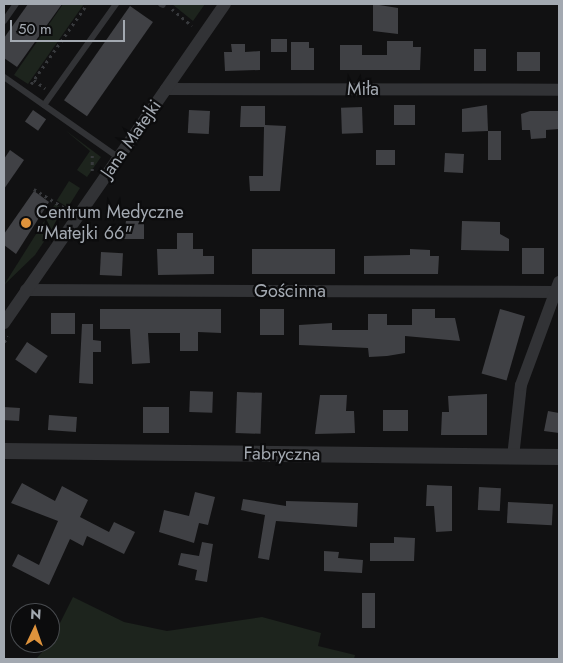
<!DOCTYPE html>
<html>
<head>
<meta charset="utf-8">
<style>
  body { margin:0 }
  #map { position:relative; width:563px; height:663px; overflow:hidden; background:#111112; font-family:Jost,sans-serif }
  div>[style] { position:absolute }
  .green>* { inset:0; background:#1d241d; transform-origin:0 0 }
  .building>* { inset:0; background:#404145; transform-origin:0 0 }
  .path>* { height:2.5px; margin-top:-1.25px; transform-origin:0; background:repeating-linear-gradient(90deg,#383a3d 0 2.5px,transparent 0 6.5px) }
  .service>* { height:6px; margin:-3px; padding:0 3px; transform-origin:3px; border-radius:3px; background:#323336 }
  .minor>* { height:12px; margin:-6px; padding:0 6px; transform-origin:6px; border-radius:6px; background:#323336 }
  .tertiary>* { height:16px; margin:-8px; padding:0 8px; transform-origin:8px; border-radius:8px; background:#323336 }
  .dots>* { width:14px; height:14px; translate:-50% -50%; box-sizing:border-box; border:2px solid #0c0c0d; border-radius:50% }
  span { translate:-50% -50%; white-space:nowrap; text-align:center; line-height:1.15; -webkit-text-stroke:4.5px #0c0c0d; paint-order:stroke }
  .street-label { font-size:18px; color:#a3a9b1 }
  .poi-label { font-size:18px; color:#a3a9b1 }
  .left { translate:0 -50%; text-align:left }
  .frame { position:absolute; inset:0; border:5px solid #a3a9b1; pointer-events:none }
  .north { position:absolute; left:10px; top:603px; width:50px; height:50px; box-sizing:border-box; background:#0c0c0d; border:1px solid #484b4f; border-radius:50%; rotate:3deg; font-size:14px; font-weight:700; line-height:20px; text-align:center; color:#a3a9b1 }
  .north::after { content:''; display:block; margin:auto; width:18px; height:22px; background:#df933c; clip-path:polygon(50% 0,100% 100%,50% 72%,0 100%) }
  .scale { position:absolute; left:10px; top:20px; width:115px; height:22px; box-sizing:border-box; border:2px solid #a3a9b1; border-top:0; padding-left:6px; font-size:15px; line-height:18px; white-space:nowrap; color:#a3a9b1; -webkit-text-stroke:4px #0c0c0d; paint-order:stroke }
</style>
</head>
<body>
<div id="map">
  <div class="green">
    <i style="clip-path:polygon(63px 4px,84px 4px,28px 84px,14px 75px)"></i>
    <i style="clip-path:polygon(172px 4px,205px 4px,193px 21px)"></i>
    <i style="clip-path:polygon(65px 130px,101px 157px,87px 177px,77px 170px,90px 151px)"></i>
    <i style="left:69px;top:181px;width:13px;height:23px;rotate:32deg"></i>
    <i style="clip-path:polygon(55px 204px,65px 210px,35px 255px,4px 285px)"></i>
    <i style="clip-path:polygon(73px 597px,124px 622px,167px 631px,262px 617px,321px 633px,318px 646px,355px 655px,354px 659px,36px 659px,50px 643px)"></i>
  </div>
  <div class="building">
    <i style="clip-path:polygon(28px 4px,62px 4px,17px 67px,4px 58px,4px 38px)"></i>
    <i style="clip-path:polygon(373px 4px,398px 8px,398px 34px,373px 31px)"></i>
    <i style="left:130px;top:6px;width:28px;height:115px;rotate:35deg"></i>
    <i style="left:271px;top:39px;width:16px;height:13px"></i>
    <i style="clip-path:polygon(387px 41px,413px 41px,413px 47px,421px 47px,420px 70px,340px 70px,340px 45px,362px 45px,362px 55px,387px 55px)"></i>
    <i style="clip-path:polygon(291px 42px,309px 42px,309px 48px,314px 48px,314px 70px,291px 70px)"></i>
    <i style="clip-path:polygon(231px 44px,245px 44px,245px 52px,260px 51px,260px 70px,225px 71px,224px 52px,232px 52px)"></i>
    <i style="left:474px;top:49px;width:12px;height:22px"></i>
    <i style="left:517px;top:52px;width:23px;height:19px"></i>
    <i style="left:415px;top:105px;width:20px;height:21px;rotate:90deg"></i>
    <i style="clip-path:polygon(487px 105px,488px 131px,462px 132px,462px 109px)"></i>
    <i style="clip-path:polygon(241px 106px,265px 106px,265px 125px,286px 126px,280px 191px,250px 191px,249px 176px,263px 176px,264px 127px,240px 127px)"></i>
    <i style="left:362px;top:107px;width:26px;height:21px;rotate:88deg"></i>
    <i style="left:33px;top:110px;width:16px;height:14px;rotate:35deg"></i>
    <i style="left:189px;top:110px;width:21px;height:23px;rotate:3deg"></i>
    <i style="clip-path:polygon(530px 111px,559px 111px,559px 129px,546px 130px,546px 138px,531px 139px,530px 130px,522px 130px,521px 114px)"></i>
    <i style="left:488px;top:131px;width:13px;height:29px"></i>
    <i style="clip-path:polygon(10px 150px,24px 160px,4px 189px,4px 159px)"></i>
    <i style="left:395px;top:150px;width:15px;height:19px;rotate:90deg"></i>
    <i style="left:445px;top:153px;width:19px;height:19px;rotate:3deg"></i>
    <i style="clip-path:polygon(34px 191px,49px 202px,16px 254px,4px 245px,4px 234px)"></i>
    <i style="clip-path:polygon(126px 221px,144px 221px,144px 239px,123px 239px)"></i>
    <i style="clip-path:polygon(462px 221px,500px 222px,500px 234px,509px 239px,509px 251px,461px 250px)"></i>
    <i style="clip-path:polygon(177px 233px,193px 233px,193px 249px,203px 249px,203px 256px,214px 256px,214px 274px,158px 275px,157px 249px,177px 249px)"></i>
    <i style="left:522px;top:248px;width:22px;height:26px"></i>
    <i style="left:335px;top:249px;width:25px;height:83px;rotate:90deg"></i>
    <i style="clip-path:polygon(410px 249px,430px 250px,430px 256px,439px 256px,438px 274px,364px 274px,364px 256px,410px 255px)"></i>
    <i style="left:101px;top:252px;width:22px;height:23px;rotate:3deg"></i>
    <i style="clip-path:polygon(100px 309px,221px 309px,221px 333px,198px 332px,198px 351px,180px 351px,180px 333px,148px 333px,150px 363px,132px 364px,130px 329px,100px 329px)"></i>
    <i style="left:260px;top:309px;width:24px;height:26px"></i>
    <i style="clip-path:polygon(412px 309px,435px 309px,435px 318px,455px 318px,460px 341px,405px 336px,405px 353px,387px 356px,369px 357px,368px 348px,299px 345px,299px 325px,332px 323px,332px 330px,368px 330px,368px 314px,387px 314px,387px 325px,412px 325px)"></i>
    <i style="left:500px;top:309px;width:26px;height:67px;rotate:16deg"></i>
    <i style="left:51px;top:313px;width:24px;height:21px"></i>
    <i style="clip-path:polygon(82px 324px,93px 324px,93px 340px,101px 341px,101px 352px,93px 352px,93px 384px,79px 383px)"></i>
    <i style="left:27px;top:342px;width:25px;height:21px;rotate:34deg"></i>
    <i style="left:190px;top:391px;width:23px;height:21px;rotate:2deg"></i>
    <i style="left:237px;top:392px;width:25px;height:41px;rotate:2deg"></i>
    <i style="clip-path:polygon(487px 394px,487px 435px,441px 435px,442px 412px,449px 412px,448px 396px)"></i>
    <i style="clip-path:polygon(320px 395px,347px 395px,346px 411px,354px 411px,355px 433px,315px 434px)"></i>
    <i style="left:4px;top:407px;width:16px;height:13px;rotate:4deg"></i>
    <i style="left:143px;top:407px;width:26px;height:26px"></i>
    <i style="left:383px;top:410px;width:25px;height:21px"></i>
    <i style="clip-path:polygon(548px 411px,559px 413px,559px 433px,544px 431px)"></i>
    <i style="left:49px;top:415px;width:28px;height:15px;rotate:4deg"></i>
    <i style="clip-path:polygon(22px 483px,55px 501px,62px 486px,88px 500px,80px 517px,109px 532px,114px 522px,135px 532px,124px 554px,87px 536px,83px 546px,70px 539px,49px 585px,12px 566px,18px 554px,39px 565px,58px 521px,11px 503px)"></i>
    <i style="clip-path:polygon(427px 485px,452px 486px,452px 531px,436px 532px,434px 506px,426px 506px)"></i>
    <i style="left:479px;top:487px;width:22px;height:23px;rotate:3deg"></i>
    <i style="clip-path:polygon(195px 492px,215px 497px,208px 525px,199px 523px,194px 543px,159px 532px,164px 510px,189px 516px)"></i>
    <i style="clip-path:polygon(243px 499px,286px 506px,286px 501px,358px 503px,357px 527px,276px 521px,269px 560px,258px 558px,265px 515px,241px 510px)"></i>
    <i style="left:508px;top:502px;width:45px;height:21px;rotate:3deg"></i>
    <i style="clip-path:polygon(394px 537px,415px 538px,414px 561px,370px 561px,370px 543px,394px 543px)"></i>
    <i style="clip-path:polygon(202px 542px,213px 544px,207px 582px,195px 580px,197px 570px,178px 565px,181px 553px,199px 556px)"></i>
    <i style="clip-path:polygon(324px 551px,339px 552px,338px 558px,363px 560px,362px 573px,324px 571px)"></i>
    <i style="left:362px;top:593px;width:13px;height:35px"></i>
  </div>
  <div class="path">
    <i style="left:172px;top:9px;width:26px;rotate:40deg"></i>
    <i style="left:34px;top:80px;width:14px;rotate:36deg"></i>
    <i style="left:31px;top:84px;width:98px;rotate:-55deg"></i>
    <i style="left:92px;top:171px;width:19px;rotate:-90deg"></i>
    <i style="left:34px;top:189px;width:39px;rotate:32deg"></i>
    <i style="left:4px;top:342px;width:7px;rotate:-56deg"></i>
  </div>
  <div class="service">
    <i style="left:161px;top:4px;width:2px;rotate:27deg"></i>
    <i style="left:4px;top:21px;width:21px;rotate:-55deg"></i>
    <i style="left:4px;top:77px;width:139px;rotate:35.1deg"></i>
    <i style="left:44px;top:105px;width:124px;rotate:-54.5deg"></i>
  </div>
  <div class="minor">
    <i style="left:166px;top:89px;width:393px;rotate:0.1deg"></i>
    <i style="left:26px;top:290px;width:529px;rotate:0.22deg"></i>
    <i style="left:4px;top:323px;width:388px;rotate:-55.3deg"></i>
    <i style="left:513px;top:457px;width:72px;rotate:-83.7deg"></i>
    <i style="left:521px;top:385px;width:110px;rotate:-69.7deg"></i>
  </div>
  <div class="tertiary">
    <i style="left:4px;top:451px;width:555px;rotate:0.62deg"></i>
  </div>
  <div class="dots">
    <i style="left:26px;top:223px;background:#df933c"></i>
  </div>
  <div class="street-label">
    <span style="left:363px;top:89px">Miła</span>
    <span style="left:131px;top:139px;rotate:-55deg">Jana Matejki</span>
    <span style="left:290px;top:291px">Gościnna</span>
    <span style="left:282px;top:454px;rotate:1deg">Fabryczna</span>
  </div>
  <div class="poi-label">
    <span class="left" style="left:36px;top:223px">Centrum Medyczne<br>"Matejki 66"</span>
  </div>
  <div class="frame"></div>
  <div class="north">N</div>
  <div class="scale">50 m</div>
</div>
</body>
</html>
